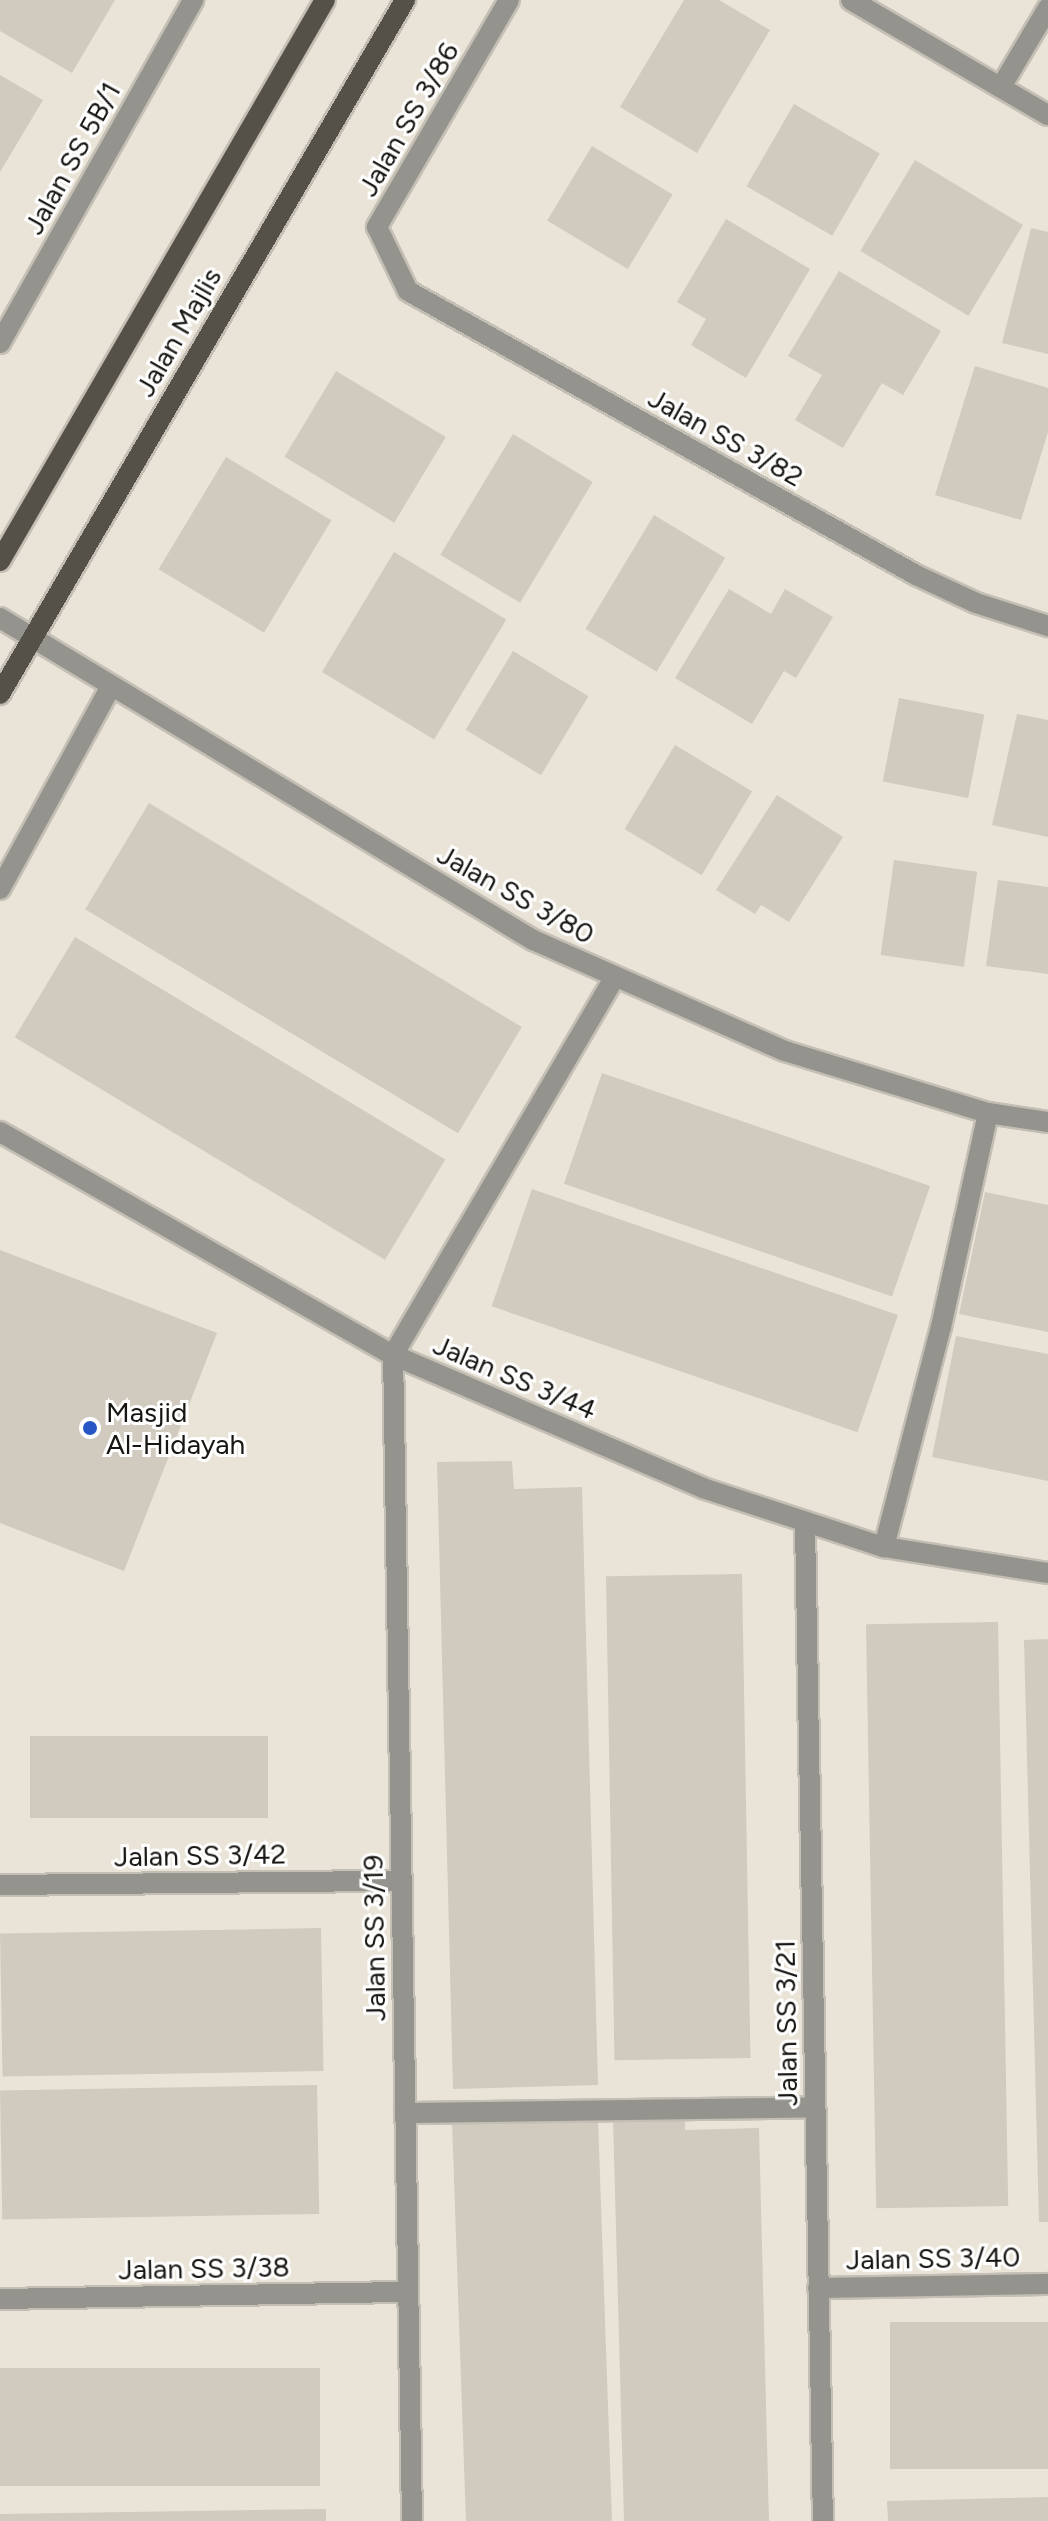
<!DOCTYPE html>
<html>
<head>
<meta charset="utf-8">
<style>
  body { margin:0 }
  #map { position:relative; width:1048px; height:2521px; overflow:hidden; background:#eae4d8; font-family:Figtree,sans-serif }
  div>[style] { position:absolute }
  .building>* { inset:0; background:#d0cabf; transform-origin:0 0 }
  .roads { filter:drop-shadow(2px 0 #c4bfb4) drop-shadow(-2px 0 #c4bfb4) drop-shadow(0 2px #c4bfb4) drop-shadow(0 -2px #c4bfb4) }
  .minor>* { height:20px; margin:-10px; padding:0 10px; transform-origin:10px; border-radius:10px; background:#95938e }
  .major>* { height:20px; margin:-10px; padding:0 10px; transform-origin:10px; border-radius:10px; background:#555149 }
  .dots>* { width:22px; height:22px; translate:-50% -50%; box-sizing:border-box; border:4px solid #fff; border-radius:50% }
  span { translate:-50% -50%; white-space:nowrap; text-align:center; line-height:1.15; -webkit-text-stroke:6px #fff; paint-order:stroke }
  .street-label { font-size:28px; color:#181612 }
  .poi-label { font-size:28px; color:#181612 }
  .left { translate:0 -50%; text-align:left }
</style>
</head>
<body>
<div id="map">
  <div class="building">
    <i style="clip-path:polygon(0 0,115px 0,72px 73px,0 31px)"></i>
    <i style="clip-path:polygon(684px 0,719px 0,770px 30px,697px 153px,620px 107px)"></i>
    <i style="clip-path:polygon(0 75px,43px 100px,0 172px)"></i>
    <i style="left:794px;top:104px;width:99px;height:95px;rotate:30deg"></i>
    <i style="left:592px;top:146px;width:94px;height:87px;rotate:31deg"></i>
    <i style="left:915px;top:160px;width:126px;height:106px;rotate:31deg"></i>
    <i style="clip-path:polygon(726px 219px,810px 269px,746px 378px,691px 345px,706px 319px,677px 302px)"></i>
    <i style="clip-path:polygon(1031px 228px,1048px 232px,1048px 354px,1002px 343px)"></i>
    <i style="clip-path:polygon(839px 271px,941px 331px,903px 395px,882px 383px,843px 448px,795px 420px,822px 375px,788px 356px)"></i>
    <i style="clip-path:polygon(975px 366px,1048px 388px,1048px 432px,1021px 520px,935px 495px)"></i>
    <i style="left:336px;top:371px;width:128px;height:100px;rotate:31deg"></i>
    <i style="left:513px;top:434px;width:93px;height:141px;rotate:31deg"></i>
    <i style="left:226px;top:457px;width:123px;height:131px;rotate:31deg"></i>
    <i style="left:654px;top:515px;width:83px;height:133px;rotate:31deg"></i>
    <i style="left:394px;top:552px;width:131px;height:140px;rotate:31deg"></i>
    <i style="clip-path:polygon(729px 589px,771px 614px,785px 589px,833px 617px,796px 678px,784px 671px,752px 724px,675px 678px)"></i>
    <i style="left:513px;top:651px;width:88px;height:92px;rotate:31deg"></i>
    <i style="left:899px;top:698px;width:87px;height:85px;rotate:11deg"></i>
    <i style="clip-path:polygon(1017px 714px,1048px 720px,1048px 837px,992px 825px)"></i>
    <i style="left:675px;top:745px;width:90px;height:98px;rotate:31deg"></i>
    <i style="clip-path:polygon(777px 795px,843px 837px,789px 922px,761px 905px,755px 914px,716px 890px)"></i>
    <i style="left:149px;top:803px;width:435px;height:124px;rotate:31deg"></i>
    <i style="left:894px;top:860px;width:84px;height:96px;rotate:8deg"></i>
    <i style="clip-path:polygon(998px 880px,1048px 887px,1048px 974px,986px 966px)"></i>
    <i style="left:75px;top:937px;width:432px;height:117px;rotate:31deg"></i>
    <i style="left:602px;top:1073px;width:347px;height:117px;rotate:19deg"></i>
    <i style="left:532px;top:1189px;width:387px;height:124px;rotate:19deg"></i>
    <i style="clip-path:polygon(985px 1192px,1048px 1205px,1048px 1332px,959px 1314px)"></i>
    <i style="clip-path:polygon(0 1250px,217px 1333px,124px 1571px,0 1523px)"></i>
    <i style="clip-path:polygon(956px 1336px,1048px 1354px,1048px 1481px,932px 1457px)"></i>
    <i style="clip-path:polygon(512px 1461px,514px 1489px,582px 1487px,598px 2085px,453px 2089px,437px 1462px)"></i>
    <i style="left:742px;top:1574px;width:484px;height:136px;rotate:89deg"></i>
    <i style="left:998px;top:1622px;width:584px;height:132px;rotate:89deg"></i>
    <i style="clip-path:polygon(1048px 1639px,1048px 2222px,1039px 2222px,1024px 1640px)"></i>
    <i style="left:30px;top:1736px;width:238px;height:82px"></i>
    <i style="left:321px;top:1928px;width:143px;height:321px;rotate:89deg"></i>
    <i style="left:317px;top:2085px;width:129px;height:317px;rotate:89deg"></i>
    <i style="clip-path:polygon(685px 2118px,685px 2130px,759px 2128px,769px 2521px,624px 2521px,613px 2119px)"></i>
    <i style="left:598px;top:2119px;width:402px;height:146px;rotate:88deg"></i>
    <i style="left:1048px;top:2322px;width:147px;height:158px;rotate:90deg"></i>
    <i style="left:320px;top:2368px;width:118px;height:320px;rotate:90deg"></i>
    <i style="clip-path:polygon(1048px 2497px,1048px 2521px,888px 2521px,887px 2501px)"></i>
    <i style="clip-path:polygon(326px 2509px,326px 2521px,0 2521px,0 2514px)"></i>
  </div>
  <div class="roads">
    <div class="minor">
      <i style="left:509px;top:0;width:263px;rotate:120.2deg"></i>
      <i style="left:377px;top:227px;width:71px;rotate:64.2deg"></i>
      <i style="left:408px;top:291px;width:582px;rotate:29.21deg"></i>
      <i style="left:916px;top:575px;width:66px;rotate:25deg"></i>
      <i style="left:976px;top:603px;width:76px;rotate:17.7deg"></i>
      <i style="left:851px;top:0;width:228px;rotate:30.3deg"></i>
      <i style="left:1001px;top:87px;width:92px;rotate:-59.3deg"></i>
      <i style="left:0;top:343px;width:394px;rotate:-60.6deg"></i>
      <i style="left:0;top:618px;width:623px;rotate:31.14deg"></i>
      <i style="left:533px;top:940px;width:275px;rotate:23.8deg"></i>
      <i style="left:785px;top:1051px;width:212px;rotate:17deg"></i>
      <i style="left:988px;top:1113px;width:61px;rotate:8.5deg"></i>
      <i style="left:0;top:889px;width:231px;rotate:-61.3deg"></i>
      <i style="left:0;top:1132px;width:452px;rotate:29.6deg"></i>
      <i style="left:393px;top:1355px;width:337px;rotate:23.2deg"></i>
      <i style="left:703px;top:1488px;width:190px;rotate:18.1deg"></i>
      <i style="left:884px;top:1547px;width:166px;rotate:9deg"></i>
      <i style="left:805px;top:1524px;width:997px;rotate:88.97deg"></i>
      <i style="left:884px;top:1547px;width:227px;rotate:-75.5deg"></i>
      <i style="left:941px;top:1327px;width:219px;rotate:-77.6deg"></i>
      <i style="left:0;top:1885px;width:401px;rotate:-0.6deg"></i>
      <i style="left:405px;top:2113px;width:410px;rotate:-0.8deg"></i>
      <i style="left:818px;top:2288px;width:230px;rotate:-1deg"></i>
      <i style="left:0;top:2299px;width:408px;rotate:-1deg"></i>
      <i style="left:412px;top:2521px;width:1166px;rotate:-90.93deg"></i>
      <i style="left:393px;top:1355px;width:436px;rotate:-59.6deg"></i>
    </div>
    <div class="major">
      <i style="left:0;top:561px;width:648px;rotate:-59.92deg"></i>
      <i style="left:0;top:694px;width:804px;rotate:-59.73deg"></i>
    </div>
  </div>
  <div class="dots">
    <i style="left:90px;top:1428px;background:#2657c5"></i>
  </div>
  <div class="street-label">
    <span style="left:408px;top:119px;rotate:-60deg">Jalan SS 3/86</span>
    <span style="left:72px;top:158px;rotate:-61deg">Jalan SS 5B/1</span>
    <span style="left:178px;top:332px;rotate:-60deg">Jalan Majlis</span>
    <span style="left:726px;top:437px;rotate:29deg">Jalan SS 3/82</span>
    <span style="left:516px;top:894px;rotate:29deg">Jalan SS 3/80</span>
    <span style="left:515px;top:1377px;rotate:23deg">Jalan SS 3/44</span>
    <span style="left:200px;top:1855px;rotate:-1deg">Jalan SS 3/42</span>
    <span style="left:374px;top:1938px;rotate:-91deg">Jalan SS 3/19</span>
    <span style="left:786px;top:2023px;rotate:-91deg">Jalan SS 3/21</span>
    <span style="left:933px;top:2258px;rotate:-1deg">Jalan SS 3/40</span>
    <span style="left:204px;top:2268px;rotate:-1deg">Jalan SS 3/38</span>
  </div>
  <div class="poi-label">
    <span class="left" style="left:106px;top:1428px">Masjid<br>Al-Hidayah</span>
  </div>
</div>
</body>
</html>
